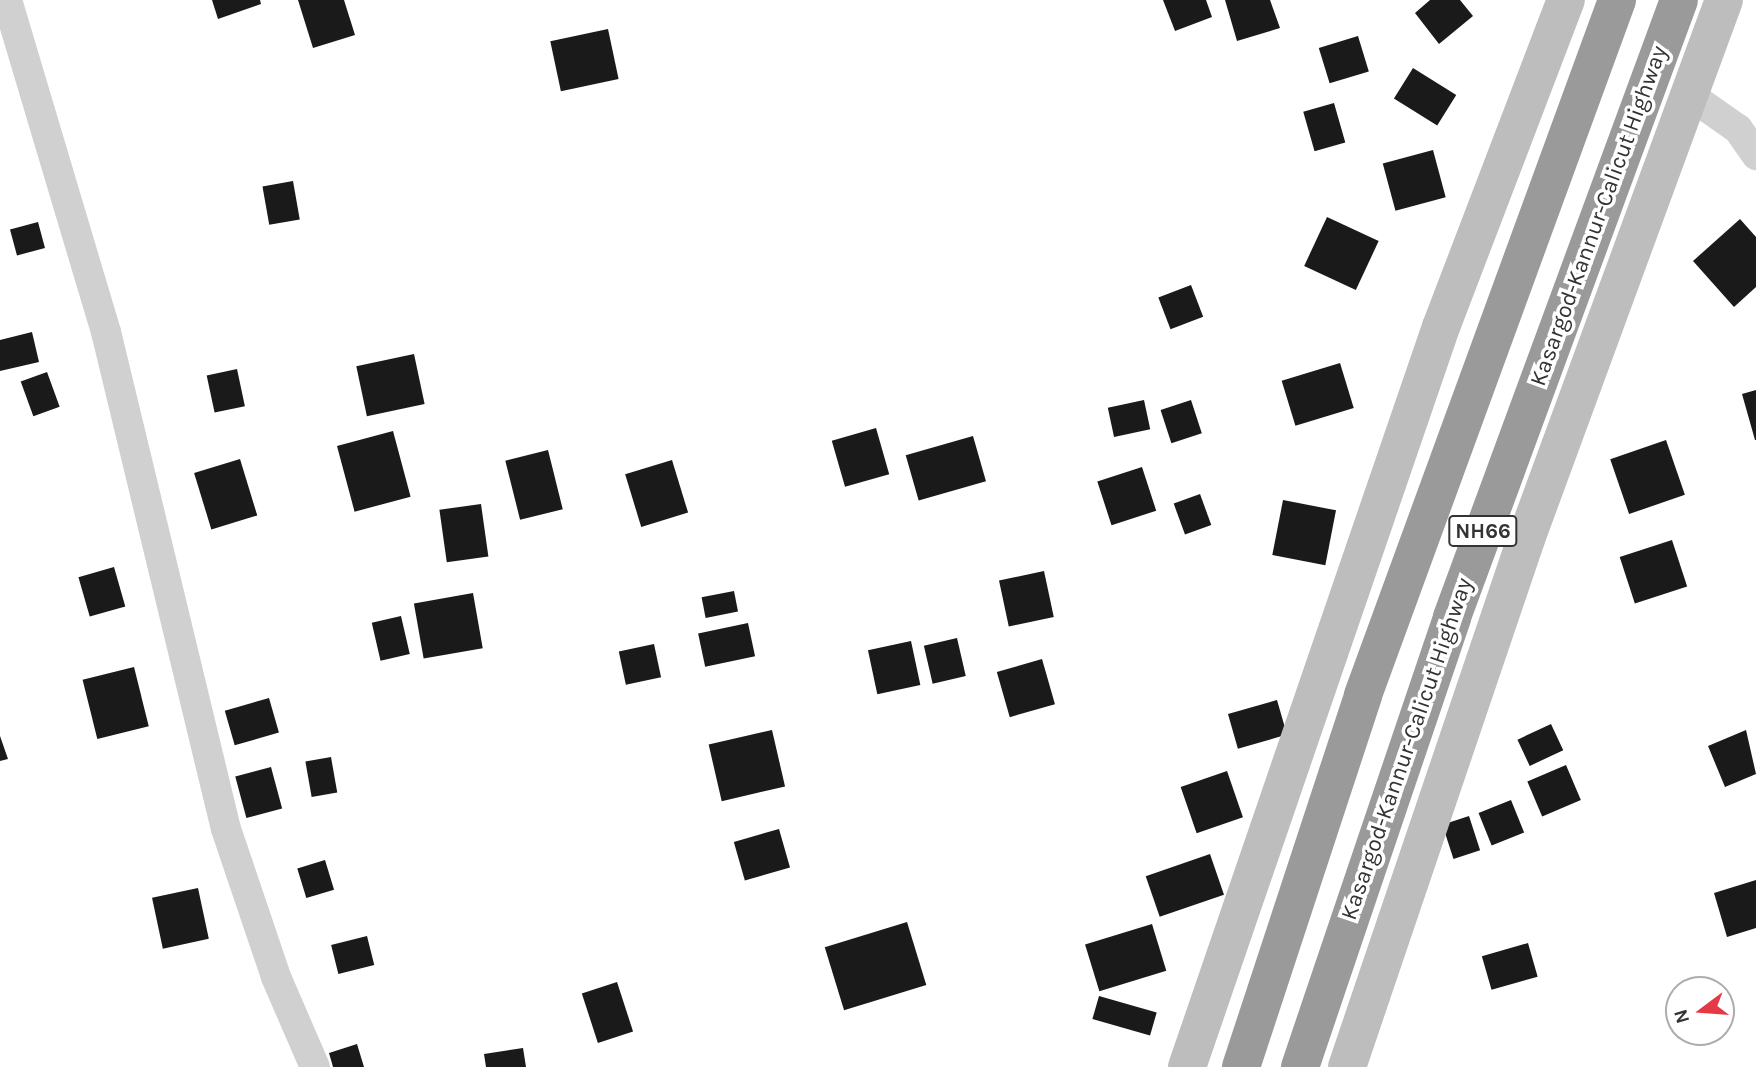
<!DOCTYPE html>
<html>
<head>
<meta charset="utf-8">
<style>
  body { margin:0 }
  #map { position:relative; width:1756px; height:1067px; overflow:hidden; background:#fff; font-family:Karla,sans-serif }
  div>[style] { position:absolute }
  .building>* { inset:0; background:#1a1a1a; transform-origin:0 0 }
  .street>* { height:30px; margin:-15px; padding:0 15px; transform-origin:15px; border-radius:15px; background:#d0d0d0 }
  .secondary>* { height:38px; margin:-19px; padding:0 19px; transform-origin:19px; border-radius:19px; background:#bdbdbd }
  .highway>* { height:38px; margin:-19px; padding:0 19px; transform-origin:19px; border-radius:19px; background:#9a9a9a }
  span { translate:-50% -50%; white-space:nowrap; text-align:center; line-height:1.15; -webkit-text-stroke:7px #fff; paint-order:stroke }
  .shield-label span { padding:2px 5px; background:#fff; border:2px solid; border-radius:5px; -webkit-text-stroke-width:0 }
  .shield-label { font-size:21px; color:#333; font-weight:700 }
  .street-label { font-size:23px; color:#333 }
  .north { position:absolute; left:1665px; top:976px; width:70px; height:70px; box-sizing:border-box; background:#fff; border:2px solid #adadad; border-radius:50%; rotate:254deg; font-size:19px; font-weight:700; line-height:28px; text-align:center; color:#333 }
  .north::after { content:''; display:block; margin:auto; width:24px; height:32px; background:#e63946; clip-path:polygon(50% 0,100% 100%,50% 72%,0 100%) }
</style>
</head>
<body>
<div id="map">
  <div class="building">
    <i style="clip-path:polygon(212px 0,260px 0,261px 4px,218px 19px)"></i>
    <i style="clip-path:polygon(298px 0,344px 0,355px 35px,313px 48px)"></i>
    <i style="clip-path:polygon(1163px 0,1206px 0,1212px 17px,1175px 31px)"></i>
    <i style="clip-path:polygon(1225px 0,1270px 0,1280px 28px,1237px 41px)"></i>
    <i style="clip-path:polygon(1430px 0,1460px 0,1473px 16px,1439px 44px,1415px 13px)"></i>
    <i style="left:608px;top:29px;width:51px;height:59px;rotate:78deg"></i>
    <i style="left:1358px;top:36px;width:37px;height:41px;rotate:73deg"></i>
    <i style="left:1413px;top:68px;width:51px;height:36px;rotate:32deg"></i>
    <i style="left:1334px;top:103px;width:41px;height:32px;rotate:74deg"></i>
    <i style="left:1433px;top:150px;width:49px;height:52px;rotate:75deg"></i>
    <i style="left:293px;top:181px;width:39px;height:31px;rotate:80deg"></i>
    <i style="left:1327px;top:217px;width:57px;height:54px;rotate:25deg"></i>
    <i style="clip-path:polygon(1740px 219px,1756px 237px,1756px 287px,1734px 307px,1693px 261px)"></i>
    <i style="left:38px;top:222px;width:27px;height:29px;rotate:75deg"></i>
    <i style="left:1191px;top:285px;width:34px;height:35px;rotate:69deg"></i>
    <i style="clip-path:polygon(32px 332px,39px 362px,0 371px,0 340px)"></i>
    <i style="left:414px;top:354px;width:51px;height:59px;rotate:78deg"></i>
    <i style="left:1340px;top:363px;width:47px;height:61px;rotate:73deg"></i>
    <i style="left:237px;top:369px;width:38px;height:31px;rotate:78deg"></i>
    <i style="left:47px;top:372px;width:37px;height:28px;rotate:70deg"></i>
    <i style="clip-path:polygon(1756px 390px,1756px 440px,1755px 440px,1742px 394px)"></i>
    <i style="left:1144px;top:400px;width:30px;height:37px;rotate:78deg"></i>
    <i style="left:1191px;top:400px;width:35px;height:32px;rotate:72deg"></i>
    <i style="left:876px;top:428px;width:48px;height:46px;rotate:74deg"></i>
    <i style="left:393px;top:431px;width:68px;height:58px;rotate:75deg"></i>
    <i style="left:973px;top:436px;width:47px;height:70px;rotate:74deg"></i>
    <i style="left:1666px;top:440px;width:58px;height:59px;rotate:71deg"></i>
    <i style="left:548px;top:450px;width:61px;height:44px;rotate:76deg"></i>
    <i style="left:240px;top:459px;width:59px;height:48px;rotate:73deg"></i>
    <i style="left:672px;top:460px;width:55px;height:49px;rotate:73deg"></i>
    <i style="left:1142px;top:467px;width:46px;height:47px;rotate:72deg"></i>
    <i style="left:1200px;top:494px;width:33px;height:28px;rotate:70deg"></i>
    <i style="left:1283px;top:500px;width:54px;height:56px;rotate:11deg"></i>
    <i style="left:481px;top:504px;width:53px;height:42px;rotate:82deg"></i>
    <i style="left:1672px;top:540px;width:49px;height:55px;rotate:72deg"></i>
    <i style="left:114px;top:567px;width:41px;height:37px;rotate:74deg"></i>
    <i style="left:1044px;top:571px;width:47px;height:46px;rotate:78deg"></i>
    <i style="left:734px;top:591px;width:21px;height:33px;rotate:79deg"></i>
    <i style="left:473px;top:593px;width:56px;height:60px;rotate:80deg"></i>
    <i style="left:401px;top:616px;width:39px;height:30px;rotate:77deg"></i>
    <i style="left:748px;top:623px;width:34px;height:51px;rotate:78deg"></i>
    <i style="left:957px;top:638px;width:39px;height:34px;rotate:77deg"></i>
    <i style="left:911px;top:641px;width:45px;height:44px;rotate:78deg"></i>
    <i style="left:654px;top:644px;width:34px;height:36px;rotate:78deg"></i>
    <i style="left:1042px;top:659px;width:47px;height:47px;rotate:74deg"></i>
    <i style="left:134px;top:667px;width:61px;height:53px;rotate:76deg"></i>
    <i style="left:269px;top:698px;width:36px;height:46px;rotate:74deg"></i>
    <i style="left:1277px;top:700px;width:36px;height:51px;rotate:74deg"></i>
    <i style="left:1551px;top:724px;width:29px;height:37px;rotate:65deg"></i>
    <i style="left:772px;top:730px;width:58px;height:65px;rotate:77deg"></i>
    <i style="clip-path:polygon(1746px 730px,1756px 774px,1725px 787px,1708px 746px)"></i>
    <i style="clip-path:polygon(0 736px,8px 759px,0 761px)"></i>
    <i style="left:331px;top:757px;width:36px;height:26px;rotate:80deg"></i>
    <i style="left:1566px;top:765px;width:38px;height:42px;rotate:67deg"></i>
    <i style="left:271px;top:767px;width:43px;height:37px;rotate:75deg"></i>
    <i style="left:1227px;top:771px;width:49px;height:49px;rotate:71deg"></i>
    <i style="left:1511px;top:800px;width:35px;height:35px;rotate:68deg"></i>
    <i style="left:1469px;top:816px;width:36px;height:28px;rotate:72deg"></i>
    <i style="left:779px;top:829px;width:40px;height:47px;rotate:74deg"></i>
    <i style="left:1210px;top:854px;width:43px;height:68px;rotate:71deg"></i>
    <i style="left:325px;top:860px;width:31px;height:29px;rotate:73deg"></i>
    <i style="clip-path:polygon(1756px 880px,1756px 928px,1727px 937px,1714px 893px)"></i>
    <i style="left:198px;top:888px;width:52px;height:47px;rotate:78deg"></i>
    <i style="left:907px;top:922px;width:66px;height:86px;rotate:73deg"></i>
    <i style="left:1152px;top:924px;width:49px;height:70px;rotate:73deg"></i>
    <i style="left:367px;top:936px;width:30px;height:37px;rotate:76deg"></i>
    <i style="left:1528px;top:943px;width:35px;height:48px;rotate:74deg"></i>
    <i style="left:617px;top:982px;width:52px;height:37px;rotate:72deg"></i>
    <i style="left:1099px;top:996px;width:60px;height:24px;rotate:16deg"></i>
    <i style="clip-path:polygon(357px 1044px,364px 1067px,333px 1067px,329px 1053px)"></i>
    <i style="clip-path:polygon(523px 1048px,526px 1067px,486px 1067px,484px 1054px)"></i>
  </div>
  <div class="street">
    <i style="left:7px;top:0;width:346px;rotate:73.4deg"></i>
    <i style="left:106px;top:332px;width:511px;rotate:76.43deg"></i>
    <i style="left:226px;top:829px;width:156px;rotate:71.3deg"></i>
    <i style="left:276px;top:977px;width:98px;rotate:66.6deg"></i>
    <i style="left:1688px;top:94px;width:61px;rotate:35deg"></i>
    <i style="left:1738px;top:129px;width:32px;rotate:55deg"></i>
  </div>
  <div class="secondary">
    <i style="left:1187px;top:1067px;width:782px;rotate:-71.06deg"></i>
    <i style="left:1441px;top:327px;width:350px;rotate:-69.1deg"></i>
    <i style="left:1347px;top:1067px;width:558px;rotate:-71.27deg"></i>
    <i style="left:1526px;top:539px;width:574px;rotate:-69.83deg"></i>
  </div>
  <div class="highway">
    <i style="left:1241px;top:1067px;width:391px;rotate:-71.8deg"></i>
    <i style="left:1363px;top:695px;width:740px;rotate:-69.92deg"></i>
    <i style="left:1300px;top:1067px;width:475px;rotate:-71.3deg"></i>
    <i style="left:1452px;top:617px;width:657px;rotate:-69.8deg"></i>
  </div>
  <div class="shield-label">
    <span style="left:1483px;top:531px">NH66</span>
  </div>
  <div class="street-label">
    <span style="left:1599px;top:216px;rotate:-70deg">Kasargod-Kannur-Calicut Highway</span>
    <span style="left:1407px;top:749px;rotate:-71deg">Kasargod-Kannur-Calicut Highway</span>
  </div>
  <div class="north">N</div>
</div>
</body>
</html>
